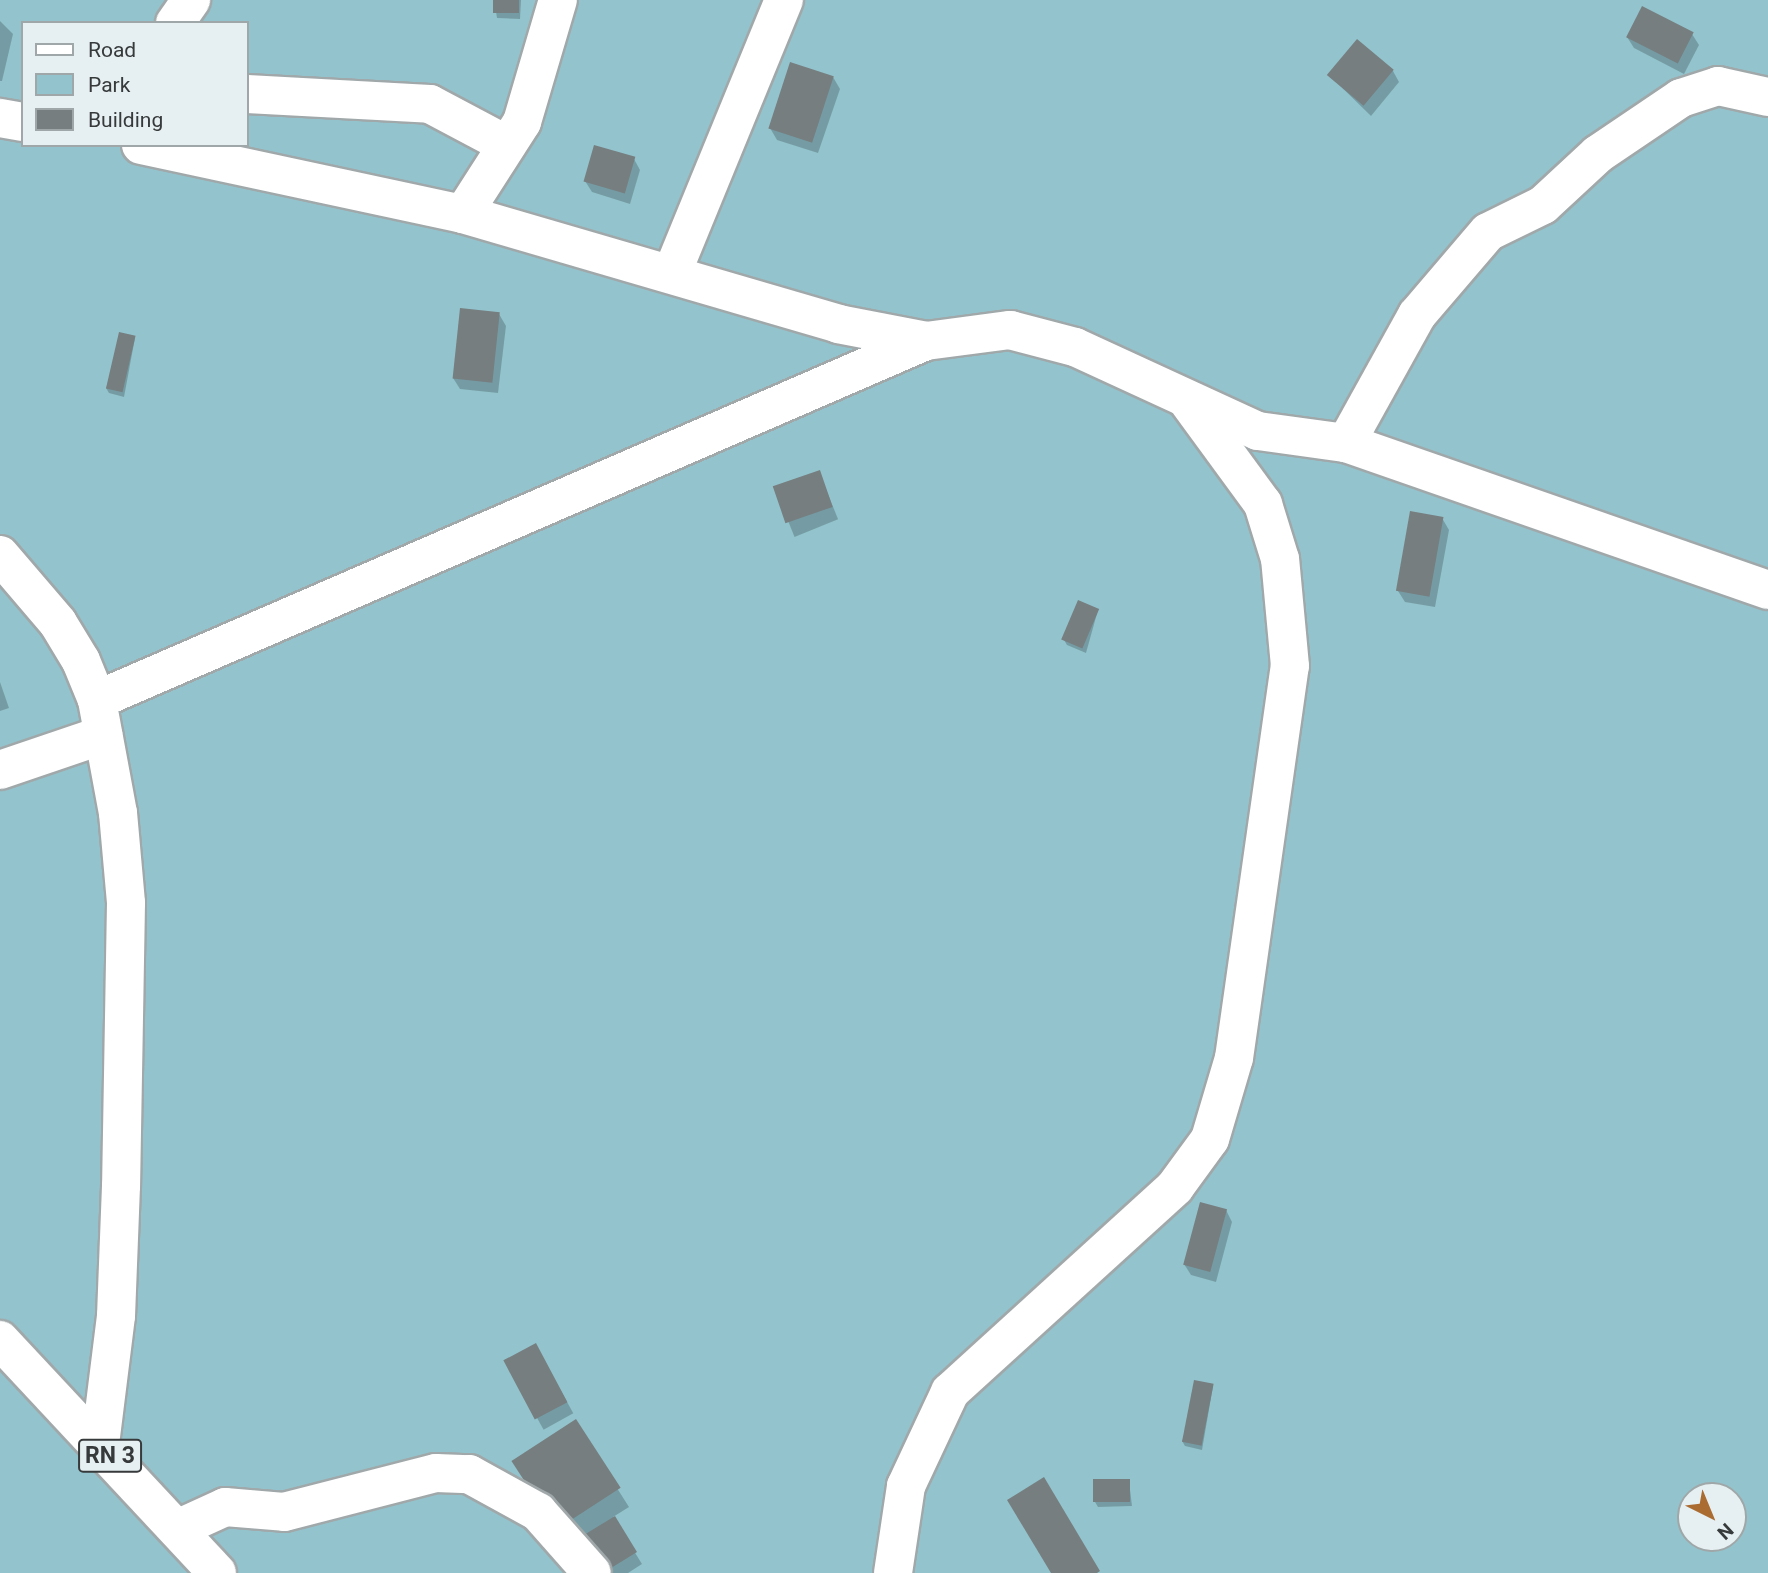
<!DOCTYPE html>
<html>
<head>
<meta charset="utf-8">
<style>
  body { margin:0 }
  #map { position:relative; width:1768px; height:1573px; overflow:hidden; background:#e6eff1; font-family:Roboto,sans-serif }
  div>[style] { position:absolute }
  .green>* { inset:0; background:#93c4cd }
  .shadow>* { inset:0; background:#0003; transform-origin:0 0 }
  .building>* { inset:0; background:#767e80; transform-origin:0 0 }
  .roads { filter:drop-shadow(2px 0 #a0a8aa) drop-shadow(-2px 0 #a0a8aa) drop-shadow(0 2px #a0a8aa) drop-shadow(0 -2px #a0a8aa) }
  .minor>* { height:38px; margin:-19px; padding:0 19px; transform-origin:19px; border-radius:19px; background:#fff }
  .trunk>* { height:38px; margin:-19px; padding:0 19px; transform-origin:19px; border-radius:19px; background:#fff }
  span { translate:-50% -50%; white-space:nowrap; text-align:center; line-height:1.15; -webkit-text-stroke:7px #e6eff1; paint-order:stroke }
  .shield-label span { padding:2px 5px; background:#e6eff1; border:2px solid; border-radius:5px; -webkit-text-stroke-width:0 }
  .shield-label { font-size:23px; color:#373a3b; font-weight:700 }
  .legend { position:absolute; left:21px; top:21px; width:228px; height:126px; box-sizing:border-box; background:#e6eff1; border:2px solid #a0a7a8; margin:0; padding:9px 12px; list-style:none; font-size:21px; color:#373a3b }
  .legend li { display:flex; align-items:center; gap:14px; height:35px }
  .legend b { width:35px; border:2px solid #a0a7a8 }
  .north { position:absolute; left:1677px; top:1482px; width:70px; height:70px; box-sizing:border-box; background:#e6eff1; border:2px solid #a0a7a8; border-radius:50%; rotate:137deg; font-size:19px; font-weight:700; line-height:28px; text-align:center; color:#373a3b }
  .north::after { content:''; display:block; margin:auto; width:24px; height:32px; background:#ab6c32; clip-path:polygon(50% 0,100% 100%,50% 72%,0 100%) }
</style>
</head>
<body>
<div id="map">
  <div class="green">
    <i style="clip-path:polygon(evenodd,0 0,1768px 0,1768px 1573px,0 1573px,0 0,23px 23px,247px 23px,247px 145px,23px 145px,23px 23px,0 0,1691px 1496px,1733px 1496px,1733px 1538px,1691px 1538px,1691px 1496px)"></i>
  </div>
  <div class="shadow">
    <i style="clip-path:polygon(494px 0,521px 0,520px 19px,497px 18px)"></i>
    <i style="clip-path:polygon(0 21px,13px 34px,2px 81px,0 81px)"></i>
    <i style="clip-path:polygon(1692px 34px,1699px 45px,1684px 74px,1634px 48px,1627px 37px)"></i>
    <i style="clip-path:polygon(1393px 71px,1399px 82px,1371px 116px,1329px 75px)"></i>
    <i style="clip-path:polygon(833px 77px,840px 89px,818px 153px,777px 140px,770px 128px)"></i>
    <i style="clip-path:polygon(634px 159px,640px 170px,630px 204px,592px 192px,585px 181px)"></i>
    <i style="clip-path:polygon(499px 314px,506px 326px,498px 393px,460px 389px,453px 378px)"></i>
    <i style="clip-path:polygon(135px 338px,124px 397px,109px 393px,106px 388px)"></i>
    <i style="left:819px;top:472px;width:51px;height:47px;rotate:68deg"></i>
    <i style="clip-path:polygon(1442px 518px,1449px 530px,1435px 607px,1405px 602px,1398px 591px)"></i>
    <i style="clip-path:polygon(1098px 610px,1086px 653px,1067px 645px,1064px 640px)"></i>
    <i style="clip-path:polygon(0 682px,9px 708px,0 711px)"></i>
    <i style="clip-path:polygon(1226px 1210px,1232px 1222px,1216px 1282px,1191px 1275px,1184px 1264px)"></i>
    <i style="left:536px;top:1346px;width:77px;height:34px;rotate:61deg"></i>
    <i style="clip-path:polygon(1213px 1386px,1202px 1450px,1185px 1446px,1182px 1441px)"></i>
    <i style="clip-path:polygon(575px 1422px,629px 1507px,613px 1517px,642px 1564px,628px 1573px,595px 1573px,567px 1546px)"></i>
    <i style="clip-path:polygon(1129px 1481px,1132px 1506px,1098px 1507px,1095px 1502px)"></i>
  </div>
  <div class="building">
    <i style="left:493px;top:0;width:26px;height:13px"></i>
    <i style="left:1642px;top:6px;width:58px;height:35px;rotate:27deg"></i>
    <i style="left:1357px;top:39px;width:48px;height:47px;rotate:40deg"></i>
    <i style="left:790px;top:62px;width:46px;height:70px;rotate:18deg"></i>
    <i style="left:594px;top:145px;width:43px;height:38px;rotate:16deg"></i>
    <i style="left:460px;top:308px;width:40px;height:71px;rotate:6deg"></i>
    <i style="left:119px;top:332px;width:17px;height:58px;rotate:13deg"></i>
    <i style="left:820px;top:470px;width:39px;height:50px;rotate:71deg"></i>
    <i style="left:1410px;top:511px;width:34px;height:81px;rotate:10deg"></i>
    <i style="left:1078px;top:600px;width:23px;height:43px;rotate:23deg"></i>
    <i style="left:1200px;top:1202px;width:28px;height:65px;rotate:15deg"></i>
    <i style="left:536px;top:1343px;width:67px;height:37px;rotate:62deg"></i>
    <i style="left:1194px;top:1380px;width:20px;height:63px;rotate:11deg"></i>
    <i style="left:576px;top:1419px;width:82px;height:77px;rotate:57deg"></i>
    <i style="clip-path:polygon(1044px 1477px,1100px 1571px,1097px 1573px,1051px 1573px,1007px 1500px)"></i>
    <i style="left:1093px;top:1479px;width:37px;height:23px"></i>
    <i style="clip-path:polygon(615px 1516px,637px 1552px,603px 1573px,574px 1541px)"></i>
  </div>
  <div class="roads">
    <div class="minor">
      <i style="left:175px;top:23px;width:28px;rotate:-55deg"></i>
      <i style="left:247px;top:94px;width:183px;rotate:3.1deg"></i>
      <i style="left:430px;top:104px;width:87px;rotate:28deg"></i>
      <i style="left:0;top:118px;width:23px;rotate:10deg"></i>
      <i style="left:141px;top:145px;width:329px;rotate:12.1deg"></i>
      <i style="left:463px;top:214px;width:391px;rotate:16.3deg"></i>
      <i style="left:838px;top:324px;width:90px;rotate:10.9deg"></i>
      <i style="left:926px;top:341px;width:85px;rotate:-7.5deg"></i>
      <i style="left:1010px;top:330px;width:67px;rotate:14.7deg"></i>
      <i style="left:1075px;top:347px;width:201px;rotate:24.7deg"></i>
      <i style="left:1258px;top:431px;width:89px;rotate:7.8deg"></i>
      <i style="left:1346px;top:443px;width:447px;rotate:19.2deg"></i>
      <i style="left:463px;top:214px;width:109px;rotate:-57.3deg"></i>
      <i style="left:522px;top:122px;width:127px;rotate:-73.6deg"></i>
      <i style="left:672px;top:273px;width:295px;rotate:-67.7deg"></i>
      <i style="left:1346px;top:443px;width:146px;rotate:-61deg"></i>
      <i style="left:1417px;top:315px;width:109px;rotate:-49.5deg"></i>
      <i style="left:1488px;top:232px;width:61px;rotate:-26.1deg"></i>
      <i style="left:1543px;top:205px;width:75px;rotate:-42.8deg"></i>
      <i style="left:1598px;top:154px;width:100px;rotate:-34deg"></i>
      <i style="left:1681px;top:98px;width:39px;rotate:-18deg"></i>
      <i style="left:1718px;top:86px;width:51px;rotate:12.4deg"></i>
      <i style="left:0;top:555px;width:89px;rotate:49.5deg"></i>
      <i style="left:58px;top:623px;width:44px;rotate:58.8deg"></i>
      <i style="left:81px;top:661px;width:42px;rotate:67.7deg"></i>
      <i style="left:97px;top:700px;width:115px;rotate:79.5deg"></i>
      <i style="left:118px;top:813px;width:90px;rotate:84.9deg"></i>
      <i style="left:126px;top:903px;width:283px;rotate:91deg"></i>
      <i style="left:121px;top:1186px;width:130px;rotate:92.2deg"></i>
      <i style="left:116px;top:1316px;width:130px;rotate:97.1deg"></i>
      <i style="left:97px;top:700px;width:903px;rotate:-23.42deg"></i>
      <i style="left:0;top:770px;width:109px;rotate:-18.8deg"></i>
      <i style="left:177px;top:1529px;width:53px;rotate:-24.6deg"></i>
      <i style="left:225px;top:1507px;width:59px;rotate:4.8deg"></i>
      <i style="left:284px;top:1512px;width:157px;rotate:-14.4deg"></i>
      <i style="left:436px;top:1473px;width:33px;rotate:2deg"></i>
      <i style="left:469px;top:1474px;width:79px;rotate:28.8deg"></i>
      <i style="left:538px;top:1512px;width:81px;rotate:48.5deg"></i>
      <i style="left:893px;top:1573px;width:88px;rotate:-81.5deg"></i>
      <i style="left:906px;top:1486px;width:104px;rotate:-64.9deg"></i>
      <i style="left:950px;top:1392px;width:304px;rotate:-42.3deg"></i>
      <i style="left:1175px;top:1187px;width:59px;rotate:-53.9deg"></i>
      <i style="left:1210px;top:1139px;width:84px;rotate:-73.5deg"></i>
      <i style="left:1234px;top:1058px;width:396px;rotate:-81.9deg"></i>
      <i style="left:1290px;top:666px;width:107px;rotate:-95.3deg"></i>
      <i style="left:1280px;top:559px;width:58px;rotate:-107.2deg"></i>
      <i style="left:1263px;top:504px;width:125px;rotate:-126.2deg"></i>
    </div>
    <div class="trunk">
      <i style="left:0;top:1340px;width:318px;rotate:47deg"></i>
    </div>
  </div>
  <div class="shield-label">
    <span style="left:110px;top:1456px">RN 3</span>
  </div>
  <ul class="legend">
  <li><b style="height:9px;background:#fff"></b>Road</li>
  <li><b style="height:19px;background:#93c4cd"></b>Park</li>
  <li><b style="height:19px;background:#767e80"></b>Building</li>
  </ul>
  <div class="north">N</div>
</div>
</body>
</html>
